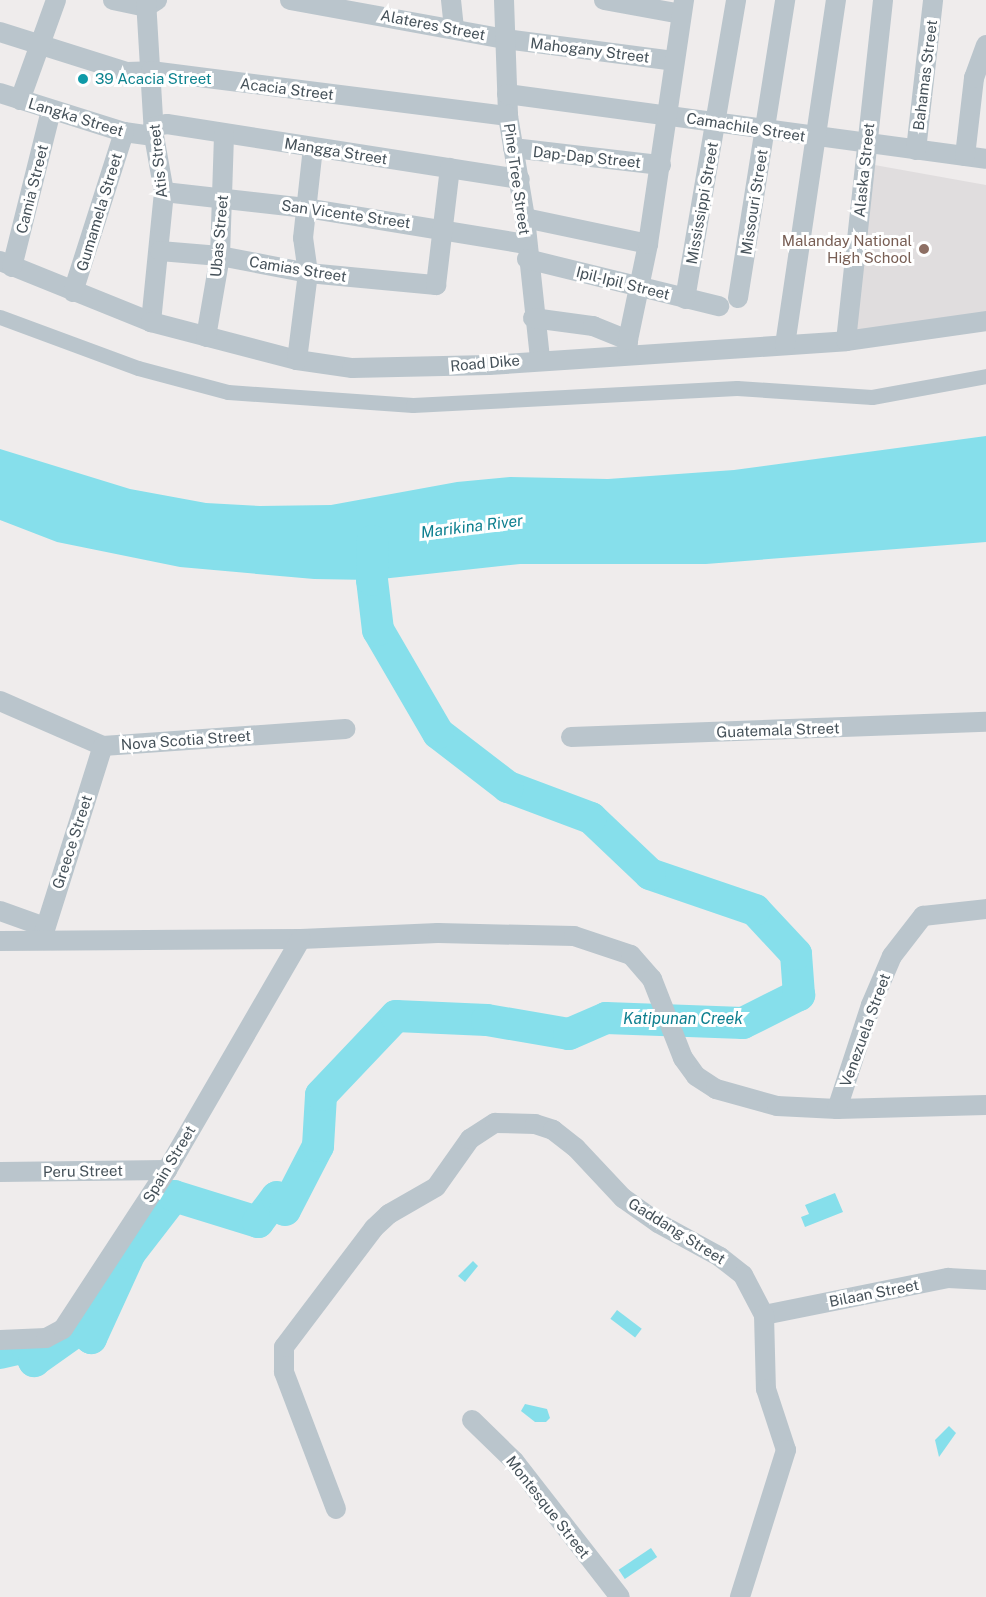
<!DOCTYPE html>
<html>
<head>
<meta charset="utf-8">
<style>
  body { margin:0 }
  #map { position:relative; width:986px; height:1597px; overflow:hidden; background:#efecec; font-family:"Public Sans",sans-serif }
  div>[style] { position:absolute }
  .education>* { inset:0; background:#e0ddde }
  .water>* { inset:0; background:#86dfeb; transform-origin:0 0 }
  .river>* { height:32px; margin:-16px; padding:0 16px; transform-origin:16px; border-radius:16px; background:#86dfeb }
  .pedestrian>* { height:15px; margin:-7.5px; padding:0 7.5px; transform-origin:7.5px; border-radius:7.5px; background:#bac5cc }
  .minor>* { height:20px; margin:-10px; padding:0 10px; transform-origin:10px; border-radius:10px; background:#bac5cc }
  .dots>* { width:16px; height:16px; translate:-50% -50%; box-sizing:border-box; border:3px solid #fff; border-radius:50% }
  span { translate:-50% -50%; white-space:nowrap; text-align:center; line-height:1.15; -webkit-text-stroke:6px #fff; paint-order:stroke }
  .street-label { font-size:15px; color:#455159 }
  .culture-label { font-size:15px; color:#0d838f }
  .left { translate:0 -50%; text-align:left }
  .education-label { font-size:15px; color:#785e54 }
  .right { translate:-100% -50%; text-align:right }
  .water-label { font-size:16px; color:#0d7f8f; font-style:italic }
</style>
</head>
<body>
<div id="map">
  <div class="education">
    <i style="clip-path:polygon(869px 164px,986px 185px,986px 313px,853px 336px)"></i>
  </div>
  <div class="water">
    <i style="clip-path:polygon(986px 436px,986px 542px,706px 564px,520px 564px,372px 580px,314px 579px,180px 567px,57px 542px,0 520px,0 449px,130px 489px,206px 503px,260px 506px,331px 505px,457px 482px,510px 477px,608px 479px,734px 470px)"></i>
    <i style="clip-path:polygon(835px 1193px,843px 1212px,805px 1227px,801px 1217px,809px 1214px,805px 1205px)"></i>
    <i style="clip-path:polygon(473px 1261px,478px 1266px,465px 1282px,458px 1276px)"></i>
    <i style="left:617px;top:1310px;width:31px;height:11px;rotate:37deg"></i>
    <i style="clip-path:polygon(525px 1404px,547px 1409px,550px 1418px,546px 1422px,535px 1422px,521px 1411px)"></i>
    <i style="clip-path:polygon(949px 1426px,956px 1433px,939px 1457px,935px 1440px)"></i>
    <i style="left:651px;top:1548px;width:11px;height:39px;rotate:56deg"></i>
  </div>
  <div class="river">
    <i style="left:0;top:1353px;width:28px;rotate:-13deg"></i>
    <i style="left:27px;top:1347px;width:16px;rotate:63deg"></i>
    <i style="left:34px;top:1361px;width:64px;rotate:-35.4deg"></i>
    <i style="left:86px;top:1324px;width:15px;rotate:70deg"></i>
    <i style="left:91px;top:1338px;width:94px;rotate:-65.4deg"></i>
    <i style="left:130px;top:1253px;width:72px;rotate:-52.3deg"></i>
    <i style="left:174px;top:1196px;width:88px;rotate:17.2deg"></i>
    <i style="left:258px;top:1222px;width:31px;rotate:-53deg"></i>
    <i style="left:277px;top:1197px;width:15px;rotate:58deg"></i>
    <i style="left:285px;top:1210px;width:72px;rotate:-62.7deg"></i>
    <i style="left:318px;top:1146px;width:51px;rotate:-86.6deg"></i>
    <i style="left:321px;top:1095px;width:109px;rotate:-46.5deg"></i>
    <i style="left:396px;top:1016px;width:91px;rotate:2.5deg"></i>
    <i style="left:487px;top:1020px;width:83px;rotate:9.7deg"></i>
    <i style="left:569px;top:1034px;width:40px;rotate:-23.4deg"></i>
    <i style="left:606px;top:1018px;width:137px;rotate:2.1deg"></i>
    <i style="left:743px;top:1023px;width:63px;rotate:-26.6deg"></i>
    <i style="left:799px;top:995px;width:41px;rotate:-94.2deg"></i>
    <i style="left:796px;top:954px;width:60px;rotate:-133deg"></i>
    <i style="left:755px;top:910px;width:111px;rotate:-161.1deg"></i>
    <i style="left:650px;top:874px;width:81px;rotate:-136.5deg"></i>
    <i style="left:591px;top:818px;width:89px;rotate:-159.5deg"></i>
    <i style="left:508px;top:787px;width:88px;rotate:-142.4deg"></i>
    <i style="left:438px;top:733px;width:119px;rotate:-120.2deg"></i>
    <i style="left:378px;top:630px;width:50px;rotate:-96.8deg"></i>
    <i style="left:372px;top:580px;width:39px;rotate:-89deg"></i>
  </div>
  <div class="pedestrian">
    <i style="left:0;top:317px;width:147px;rotate:20.3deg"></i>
    <i style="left:138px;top:368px;width:93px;rotate:14.9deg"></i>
    <i style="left:228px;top:392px;width:185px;rotate:4deg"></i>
    <i style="left:413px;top:405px;width:324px;rotate:-3deg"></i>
    <i style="left:737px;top:388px;width:135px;rotate:3.8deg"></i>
    <i style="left:872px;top:397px;width:116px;rotate:-10.4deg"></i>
  </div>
  <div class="minor">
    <i style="left:113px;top:0;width:34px;rotate:12deg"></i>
    <i style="left:146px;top:7px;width:13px;rotate:-32deg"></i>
    <i style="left:146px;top:0;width:136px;rotate:86.6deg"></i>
    <i style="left:154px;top:136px;width:57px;rotate:79.9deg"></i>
    <i style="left:164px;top:192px;width:131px;rotate:95.7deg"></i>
    <i style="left:290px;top:0;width:219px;rotate:10.3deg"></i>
    <i style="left:505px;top:39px;width:170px;rotate:7.4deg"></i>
    <i style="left:451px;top:0;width:29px;rotate:84deg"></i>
    <i style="left:504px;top:0;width:116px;rotate:88deg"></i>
    <i style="left:508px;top:116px;width:103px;rotate:80.5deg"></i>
    <i style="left:525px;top:218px;width:141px;rotate:83.9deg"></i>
    <i style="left:604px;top:0;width:78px;rotate:10.3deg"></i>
    <i style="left:0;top:32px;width:133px;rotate:17.5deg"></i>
    <i style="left:127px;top:72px;width:24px;rotate:-2deg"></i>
    <i style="left:151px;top:71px;width:360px;rotate:7.2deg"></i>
    <i style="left:0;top:93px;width:130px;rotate:17.5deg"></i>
    <i style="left:124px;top:132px;width:30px;rotate:8deg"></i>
    <i style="left:507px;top:94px;width:483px;rotate:7.7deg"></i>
    <i style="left:20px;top:100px;width:106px;rotate:-70.2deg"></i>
    <i style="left:153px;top:127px;width:14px;rotate:-12deg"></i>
    <i style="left:167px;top:124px;width:357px;rotate:8.9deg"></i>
    <i style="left:513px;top:148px;width:149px;rotate:6.6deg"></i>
    <i style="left:916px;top:150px;width:151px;rotate:-83.5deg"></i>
    <i style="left:965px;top:156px;width:79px;rotate:-83.4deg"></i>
    <i style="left:974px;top:78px;width:35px;rotate:-70deg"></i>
    <i style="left:164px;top:192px;width:143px;rotate:6.4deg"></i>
    <i style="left:306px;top:208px;width:223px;rotate:9.3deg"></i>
    <i style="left:525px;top:218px;width:126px;rotate:11.9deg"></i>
    <i style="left:160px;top:251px;width:60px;rotate:4.8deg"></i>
    <i style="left:220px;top:256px;width:90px;rotate:10.9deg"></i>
    <i style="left:308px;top:273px;width:129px;rotate:5.4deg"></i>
    <i style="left:436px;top:285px;width:118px;rotate:-83.2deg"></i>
    <i style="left:527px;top:259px;width:198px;rotate:13.8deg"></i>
    <i style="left:0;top:261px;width:163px;rotate:22deg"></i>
    <i style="left:151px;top:322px;width:151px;rotate:14.6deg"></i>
    <i style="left:297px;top:360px;width:56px;rotate:8.3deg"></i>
    <i style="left:352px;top:368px;width:137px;rotate:-1.3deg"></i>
    <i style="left:489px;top:365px;width:358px;rotate:-3.8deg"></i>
    <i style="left:846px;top:341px;width:141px;rotate:-8.1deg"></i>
    <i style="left:12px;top:267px;width:161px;rotate:-76deg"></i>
    <i style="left:73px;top:292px;width:168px;rotate:-72.3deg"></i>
    <i style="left:738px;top:298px;width:302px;rotate:-81deg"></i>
    <i style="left:685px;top:299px;width:303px;rotate:-80.3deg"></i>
    <i style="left:533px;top:318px;width:61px;rotate:7.6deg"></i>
    <i style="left:593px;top:326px;width:38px;rotate:22deg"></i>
    <i style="left:628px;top:340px;width:13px;rotate:94deg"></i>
    <i style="left:206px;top:337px;width:82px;rotate:-80.2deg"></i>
    <i style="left:220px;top:256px;width:122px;rotate:-88.1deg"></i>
    <i style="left:628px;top:340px;width:98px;rotate:-78.2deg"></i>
    <i style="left:648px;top:244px;width:247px;rotate:-81.6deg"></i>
    <i style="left:846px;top:341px;width:343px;rotate:-83.8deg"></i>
    <i style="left:785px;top:345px;width:349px;rotate:-81.6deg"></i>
    <i style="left:297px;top:360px;width:88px;rotate:-82.8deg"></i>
    <i style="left:308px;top:273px;width:35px;rotate:-98deg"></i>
    <i style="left:303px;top:238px;width:91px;rotate:-83.7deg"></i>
    <i style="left:0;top:701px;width:112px;rotate:23.6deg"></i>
    <i style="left:103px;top:746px;width:243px;rotate:-4deg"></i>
    <i style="left:571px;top:737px;width:415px;rotate:-2.1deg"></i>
    <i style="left:0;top:911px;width:48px;rotate:19.6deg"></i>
    <i style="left:42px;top:939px;width:202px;rotate:-72.5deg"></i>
    <i style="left:0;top:941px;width:301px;rotate:-0.4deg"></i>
    <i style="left:301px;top:939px;width:137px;rotate:-2.5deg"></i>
    <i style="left:438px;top:933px;width:136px;rotate:1.3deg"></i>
    <i style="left:574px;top:936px;width:60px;rotate:18.4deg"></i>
    <i style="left:631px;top:955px;width:32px;rotate:49deg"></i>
    <i style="left:652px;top:979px;width:85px;rotate:68.6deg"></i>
    <i style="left:683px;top:1058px;width:22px;rotate:54deg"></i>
    <i style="left:696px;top:1076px;width:24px;rotate:33deg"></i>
    <i style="left:716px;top:1089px;width:63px;rotate:15.6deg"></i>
    <i style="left:777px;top:1106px;width:60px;rotate:2.9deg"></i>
    <i style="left:837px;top:1109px;width:149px;rotate:-1.5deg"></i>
    <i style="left:837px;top:1109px;width:109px;rotate:-71.9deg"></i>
    <i style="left:871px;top:1005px;width:53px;rotate:-66.8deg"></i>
    <i style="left:892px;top:956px;width:51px;rotate:-52.2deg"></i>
    <i style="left:923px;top:916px;width:63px;rotate:-6.3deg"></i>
    <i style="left:0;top:1172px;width:167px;rotate:-0.7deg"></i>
    <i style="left:764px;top:1315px;width:188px;rotate:-11.4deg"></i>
    <i style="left:948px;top:1278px;width:38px;rotate:3deg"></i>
    <i style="left:0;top:1340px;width:46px;rotate:-2.5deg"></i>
    <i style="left:46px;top:1338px;width:19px;rotate:-28deg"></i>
    <i style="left:63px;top:1329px;width:190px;rotate:-56.8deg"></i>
    <i style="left:167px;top:1170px;width:267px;rotate:-59.9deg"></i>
    <i style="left:472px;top:1420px;width:59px;rotate:44.3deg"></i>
    <i style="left:514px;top:1461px;width:172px;rotate:52.1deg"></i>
    <i style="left:336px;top:1509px;width:147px;rotate:-110.8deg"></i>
    <i style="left:284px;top:1372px;width:25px;rotate:-90deg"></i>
    <i style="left:284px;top:1347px;width:149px;rotate:-52.9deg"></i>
    <i style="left:374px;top:1228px;width:21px;rotate:-43deg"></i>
    <i style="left:389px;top:1214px;width:54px;rotate:-29.9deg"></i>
    <i style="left:436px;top:1187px;width:59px;rotate:-54.7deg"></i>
    <i style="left:470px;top:1139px;width:30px;rotate:-33deg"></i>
    <i style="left:495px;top:1123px;width:40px;rotate:1.4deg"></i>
    <i style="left:535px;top:1124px;width:19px;rotate:18deg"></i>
    <i style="left:553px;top:1130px;width:29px;rotate:38deg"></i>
    <i style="left:576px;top:1148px;width:69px;rotate:46.8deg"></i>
    <i style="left:623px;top:1198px;width:43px;rotate:35.5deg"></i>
    <i style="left:658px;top:1223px;width:71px;rotate:28.7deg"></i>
    <i style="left:720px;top:1257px;width:29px;rotate:38deg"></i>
    <i style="left:743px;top:1275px;width:45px;rotate:62.3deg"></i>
    <i style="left:764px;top:1315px;width:74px;rotate:88.5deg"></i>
    <i style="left:766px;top:1389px;width:64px;rotate:71.8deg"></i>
    <i style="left:786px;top:1450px;width:154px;rotate:107.4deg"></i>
  </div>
  <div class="dots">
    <i style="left:83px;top:79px;background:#0f9aa8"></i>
    <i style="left:924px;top:249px;background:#8d6e63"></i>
  </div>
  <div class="street-label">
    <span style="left:433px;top:25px;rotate:11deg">Alateres Street</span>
    <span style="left:590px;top:50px;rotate:7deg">Mahogany Street</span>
    <span style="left:925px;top:75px;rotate:-83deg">Bahamas Street</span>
    <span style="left:287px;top:89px;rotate:7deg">Acacia Street</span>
    <span style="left:76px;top:117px;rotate:17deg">Langka Street</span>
    <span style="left:746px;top:127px;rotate:9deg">Camachile Street</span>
    <span style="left:336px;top:151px;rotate:9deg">Mangga Street</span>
    <span style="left:587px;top:157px;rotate:6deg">Dap-Dap Street</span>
    <span style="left:158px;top:161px;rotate:-96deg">Atis Street</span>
    <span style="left:864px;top:170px;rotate:-84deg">Alaska Street</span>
    <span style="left:517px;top:179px;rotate:82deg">Pine Tree Street</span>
    <span style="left:32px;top:189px;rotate:-76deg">Camia Street</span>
    <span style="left:754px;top:202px;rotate:-81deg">Missouri Street</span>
    <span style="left:702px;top:203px;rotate:-80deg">Mississippi Street</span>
    <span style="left:99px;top:212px;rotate:-73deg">Gumamela Street</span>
    <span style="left:346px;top:214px;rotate:8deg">San Vicente Street</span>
    <span style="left:219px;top:236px;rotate:-85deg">Ubas Street</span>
    <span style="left:298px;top:269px;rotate:9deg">Camias Street</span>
    <span style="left:623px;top:283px;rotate:14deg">Ipil-Ipil Street</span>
    <span style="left:485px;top:363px;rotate:-5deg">Road Dike</span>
    <span style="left:778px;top:730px;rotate:-2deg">Guatemala Street</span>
    <span style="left:186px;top:740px;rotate:-4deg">Nova Scotia Street</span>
    <span style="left:72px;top:842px;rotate:-72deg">Greece Street</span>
    <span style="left:865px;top:1030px;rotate:-70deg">Venezuela Street</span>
    <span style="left:169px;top:1164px;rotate:-59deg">Spain Street</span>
    <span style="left:83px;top:1171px;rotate:-1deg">Peru Street</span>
    <span style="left:677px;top:1231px;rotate:32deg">Gaddang Street</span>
    <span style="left:874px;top:1293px;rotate:-11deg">Bilaan Street</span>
    <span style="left:548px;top:1507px;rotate:52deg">Montesque Street</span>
  </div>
  <div class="culture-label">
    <span class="left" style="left:95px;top:79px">39 Acacia Street</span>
  </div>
  <div class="education-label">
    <span class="right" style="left:912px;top:249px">Malanday National<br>High School</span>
  </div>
  <div class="water-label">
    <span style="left:472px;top:527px;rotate:-7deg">Marikina River</span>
    <span style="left:683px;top:1019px">Katipunan Creek</span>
  </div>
</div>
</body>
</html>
